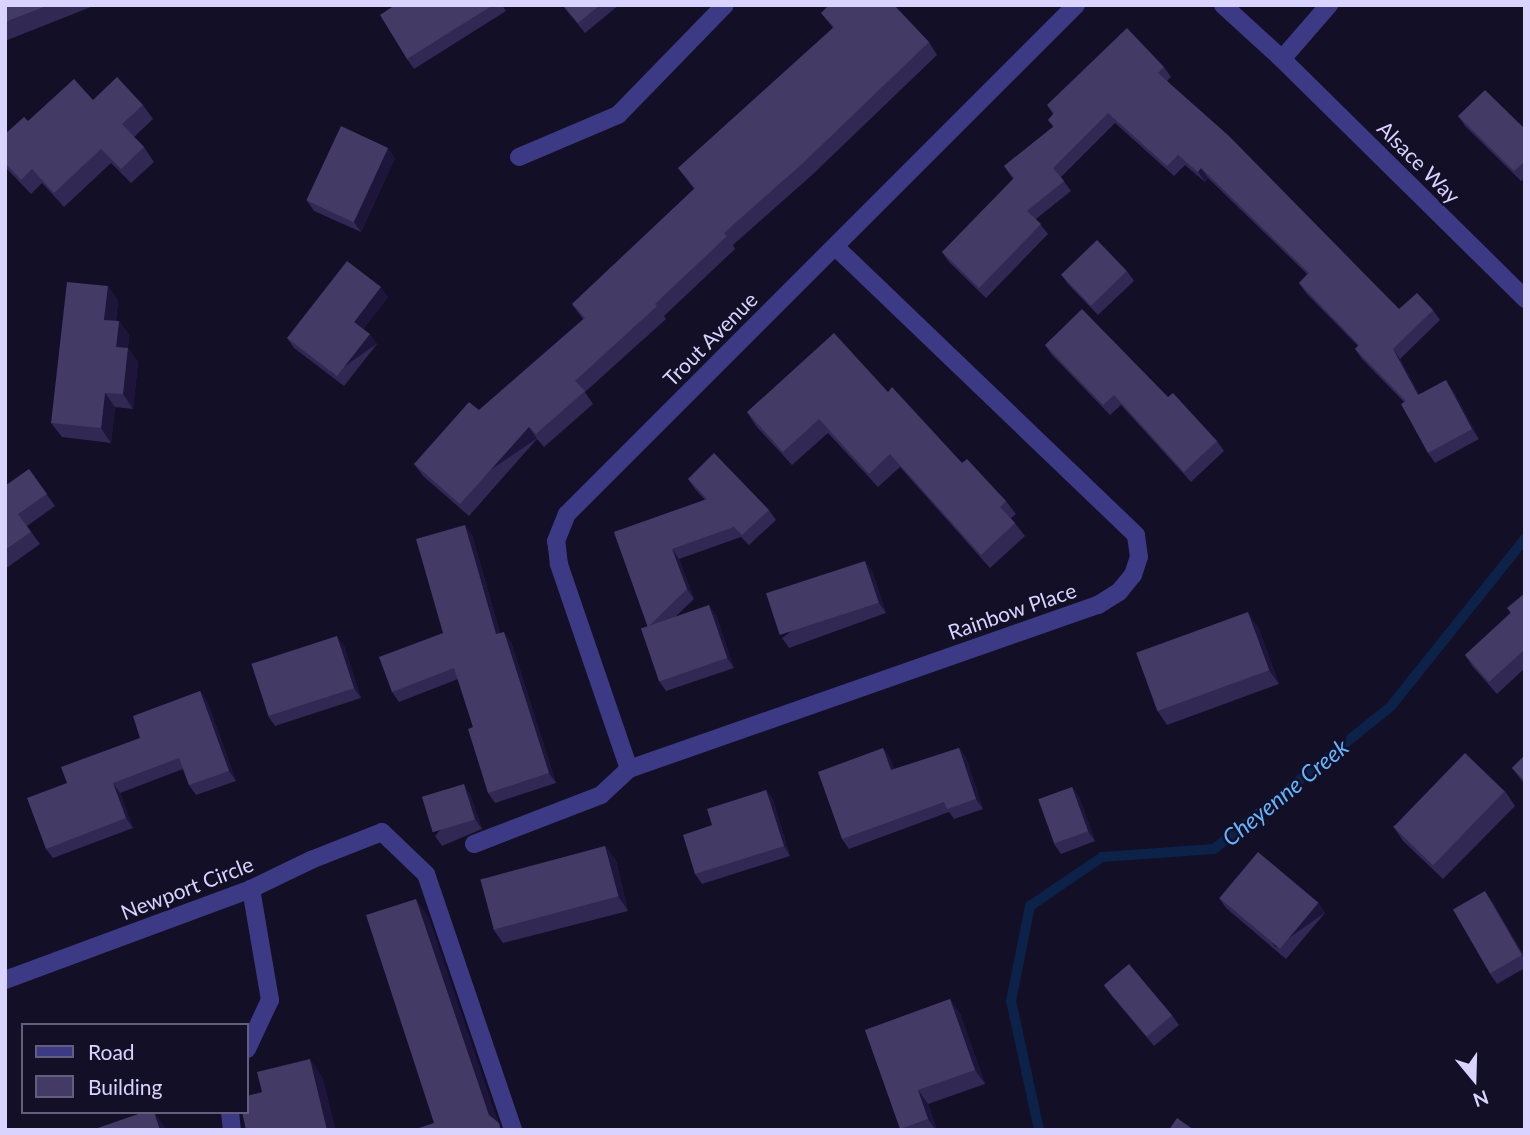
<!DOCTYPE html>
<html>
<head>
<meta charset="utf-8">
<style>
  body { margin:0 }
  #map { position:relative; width:1530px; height:1135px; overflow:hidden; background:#130f26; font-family:Lato,sans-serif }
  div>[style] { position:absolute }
  .stream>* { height:10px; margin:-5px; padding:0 5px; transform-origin:5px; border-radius:5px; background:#0c2248 }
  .minor>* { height:18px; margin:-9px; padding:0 9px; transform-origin:9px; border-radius:9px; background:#3d3a85 }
  .wall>* { inset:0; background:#312854 }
  .shaded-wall>* { inset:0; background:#1d163a; transform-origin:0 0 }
  .building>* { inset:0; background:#433a66; transform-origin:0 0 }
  span { translate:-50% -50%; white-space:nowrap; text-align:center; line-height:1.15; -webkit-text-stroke:5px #130f26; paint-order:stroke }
  .street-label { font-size:21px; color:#d9d4ff }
  .water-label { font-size:23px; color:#62b6ff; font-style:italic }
  .frame { position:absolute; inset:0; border:7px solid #d9d4ff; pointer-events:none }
  .legend { position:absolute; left:21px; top:1023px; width:228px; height:91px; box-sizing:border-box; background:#130f26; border:2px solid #625e7d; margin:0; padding:9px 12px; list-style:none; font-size:21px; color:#d9d4ff }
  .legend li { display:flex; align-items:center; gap:14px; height:35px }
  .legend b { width:35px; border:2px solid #625e7d }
  .north { position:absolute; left:1439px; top:1044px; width:70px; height:70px; -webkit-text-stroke:5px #130f26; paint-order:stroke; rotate:161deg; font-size:19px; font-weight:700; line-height:28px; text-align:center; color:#d9d4ff }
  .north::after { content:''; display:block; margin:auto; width:24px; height:32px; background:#d9d4ff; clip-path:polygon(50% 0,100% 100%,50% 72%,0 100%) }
</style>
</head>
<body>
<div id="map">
  <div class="stream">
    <i style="left:1039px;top:1130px;width:132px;rotate:-102.2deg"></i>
    <i style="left:1011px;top:1001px;width:97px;rotate:-78.7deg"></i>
    <i style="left:1030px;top:906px;width:87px;rotate:-34.2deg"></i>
    <i style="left:1102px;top:857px;width:112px;rotate:-4.1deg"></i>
    <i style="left:1214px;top:849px;width:228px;rotate:-38.9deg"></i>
    <i style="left:1391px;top:706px;width:214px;rotate:-51.3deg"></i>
  </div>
  <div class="minor">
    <i style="left:1223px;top:5px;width:80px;rotate:42.5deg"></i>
    <i style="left:1282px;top:59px;width:342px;rotate:44.6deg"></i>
    <i style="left:1282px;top:59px;width:72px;rotate:-49deg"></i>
    <i style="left:519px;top:157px;width:108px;rotate:-23deg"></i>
    <i style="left:618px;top:115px;width:153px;rotate:-45.8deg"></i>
    <i style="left:629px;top:769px;width:217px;rotate:-108.9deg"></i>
    <i style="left:559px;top:564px;width:23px;rotate:-97deg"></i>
    <i style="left:556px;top:541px;width:29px;rotate:-68deg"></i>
    <i style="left:567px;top:514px;width:720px;rotate:-45deg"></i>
    <i style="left:474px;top:844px;width:136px;rotate:-21.1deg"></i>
    <i style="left:601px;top:795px;width:38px;rotate:-43deg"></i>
    <i style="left:629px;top:769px;width:497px;rotate:-19.3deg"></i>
    <i style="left:1098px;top:605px;width:25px;rotate:-32deg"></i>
    <i style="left:1119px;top:592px;width:22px;rotate:-51deg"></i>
    <i style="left:1133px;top:575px;width:19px;rotate:-72deg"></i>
    <i style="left:1139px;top:557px;width:22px;rotate:-98deg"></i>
    <i style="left:1136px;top:535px;width:417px;rotate:-136.2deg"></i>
    <i style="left:5px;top:980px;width:262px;rotate:-20.3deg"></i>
    <i style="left:251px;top:889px;width:67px;rotate:-25.8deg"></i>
    <i style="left:311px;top:860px;width:76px;rotate:-21.5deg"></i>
    <i style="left:382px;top:832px;width:61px;rotate:43.7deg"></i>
    <i style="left:426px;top:874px;width:270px;rotate:71.2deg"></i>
    <i style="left:247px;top:1049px;width:54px;rotate:-64.9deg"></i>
    <i style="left:270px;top:1000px;width:113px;rotate:-99.7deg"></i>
    <i style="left:230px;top:1112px;width:18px;rotate:84deg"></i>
  </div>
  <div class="wall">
    <i style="clip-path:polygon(5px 5px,96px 5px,5px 41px)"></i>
    <i style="clip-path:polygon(395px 5px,502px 5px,506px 11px,414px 69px,407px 59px)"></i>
    <i style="clip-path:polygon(562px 5px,619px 5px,585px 33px)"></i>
    <i style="clip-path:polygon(821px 13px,929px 42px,937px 55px,812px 175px,733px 245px,735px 249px,664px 316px,666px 319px,585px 392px,593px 404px,544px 447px,537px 439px,469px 516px,423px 476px,414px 464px,479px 410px,583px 319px,572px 304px,694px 189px,678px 168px,833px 28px)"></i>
    <i style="clip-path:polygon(1164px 67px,1171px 77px,1167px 81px,1399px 309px,1433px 310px,1440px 320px,1400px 359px,1419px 394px,1453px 390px,1479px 439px,1435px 463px,1428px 453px,1404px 402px,1362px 359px,1355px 349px,1358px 346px,1306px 293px,1299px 283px,1307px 274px,1208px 178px,1205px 182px,1185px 165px,1174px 176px,1115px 123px,1061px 177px,1071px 191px,1036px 219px,1048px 234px,986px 298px,949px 262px,942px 252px,1013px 179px,1004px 166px,1053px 127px,1048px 120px,1053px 114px,1047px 105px)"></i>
    <i style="clip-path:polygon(93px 100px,143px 105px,153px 119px,134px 137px,144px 147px,154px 162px,131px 183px,111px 163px,64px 207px,42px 183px,31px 194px,5px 167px,5px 134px,28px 121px)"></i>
    <i style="clip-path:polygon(1458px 116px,1525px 129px,1525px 178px,1521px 181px,1465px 126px)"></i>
    <i style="clip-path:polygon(395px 158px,361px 232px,314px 211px,307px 201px)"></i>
    <i style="clip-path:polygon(1127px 271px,1134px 281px,1098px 315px,1068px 284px,1061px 274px)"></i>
    <i style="clip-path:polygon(388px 297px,363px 329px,377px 344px,344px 386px,294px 348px,287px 338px)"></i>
    <i style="clip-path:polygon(118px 300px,116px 321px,119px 321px,129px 335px,128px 348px,138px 362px,133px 409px,115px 407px,111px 443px,62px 437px,51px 423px)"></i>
    <i style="clip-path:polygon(1045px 345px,1168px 397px,1217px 441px,1224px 451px,1191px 482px,1121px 405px,1110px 415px,1052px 355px)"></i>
    <i style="clip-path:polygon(888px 392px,962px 463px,1006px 501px,1016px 514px,1011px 518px,1025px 536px,990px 568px,900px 467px,878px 487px,828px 433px,792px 465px,756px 426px,747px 412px)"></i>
    <i style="clip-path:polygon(29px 469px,55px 506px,27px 526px,40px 544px,5px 569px,5px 486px)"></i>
    <i style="clip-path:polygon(688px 479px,769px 510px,776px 520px,749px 545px,741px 537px,679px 559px,694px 599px,674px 618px,716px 615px,734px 668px,666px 691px,659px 681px,648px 628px,614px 532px,705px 500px,695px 489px)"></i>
    <i style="clip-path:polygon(472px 535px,500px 633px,511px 642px,556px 783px,495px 803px,488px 793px,473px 727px,458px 679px,399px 702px,392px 692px,443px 633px)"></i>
    <i style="clip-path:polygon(872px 571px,886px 613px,789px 648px,782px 638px)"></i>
    <i style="clip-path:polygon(1525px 593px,1525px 668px,1497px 694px,1473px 667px,1465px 655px,1510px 613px)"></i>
    <i style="clip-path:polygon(1258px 627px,1279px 684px,1167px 725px,1157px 710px)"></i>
    <i style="clip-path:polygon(344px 646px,361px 698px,275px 726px,268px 716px)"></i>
    <i style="clip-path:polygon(200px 691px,207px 701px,236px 781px,196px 795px,189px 785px,183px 769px,120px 793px,133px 828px,53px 858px,46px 849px,67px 783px,140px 738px)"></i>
    <i style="clip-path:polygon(883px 748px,890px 758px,894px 769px,959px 748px,966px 758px,983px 809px,954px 819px,949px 812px,849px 849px,842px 839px)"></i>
    <i style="clip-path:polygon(1525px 755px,1525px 785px,1512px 768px)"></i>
    <i style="clip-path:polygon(1072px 787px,1079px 797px,1095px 841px,1061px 854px,1054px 844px)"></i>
    <i style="clip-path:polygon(766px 790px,773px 800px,790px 856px,702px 884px,695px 874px,712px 825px)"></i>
    <i style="clip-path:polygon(1505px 791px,1515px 806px,1443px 879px,1403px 841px,1393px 826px)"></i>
    <i style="clip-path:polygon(470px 794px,482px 829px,442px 846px,435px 836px)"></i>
    <i style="clip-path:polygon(605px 846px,616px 861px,628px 911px,503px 943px,493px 929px)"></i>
    <i style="clip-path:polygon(1219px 898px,1318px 903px,1325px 913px,1286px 959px,1226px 908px)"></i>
    <i style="clip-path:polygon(1492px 901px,1525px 958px,1525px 968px,1497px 984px,1490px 974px)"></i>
    <i style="clip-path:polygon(1104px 985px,1172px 1015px,1179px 1025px,1154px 1046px,1111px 995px)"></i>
    <i style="clip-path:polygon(950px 999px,960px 1014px,985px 1084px,928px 1104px,937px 1130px,901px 1130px,865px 1030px)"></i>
  </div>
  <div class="shaded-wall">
    <i style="clip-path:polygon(388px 148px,395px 158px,361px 232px,354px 222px)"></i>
    <i style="clip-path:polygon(1201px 168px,1208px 178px,1205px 182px,1198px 172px)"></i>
    <i style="clip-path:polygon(108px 286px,118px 300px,114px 334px,104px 320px)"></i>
    <i style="clip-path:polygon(381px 287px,388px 297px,361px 332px,354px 322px)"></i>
    <i style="clip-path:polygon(119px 321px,129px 335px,128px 348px,138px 362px,133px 409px,123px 394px,116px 347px)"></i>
    <i style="left:370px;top:334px;width:12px;height:53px;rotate:55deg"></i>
    <i style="clip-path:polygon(1393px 349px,1400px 359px,1425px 405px,1418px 395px)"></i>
    <i style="clip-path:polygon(1446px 380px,1453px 390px,1479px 439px,1472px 429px)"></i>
    <i style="clip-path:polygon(105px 393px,115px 407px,111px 443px,101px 428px)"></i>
    <i style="left:529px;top:427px;width:14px;height:103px;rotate:56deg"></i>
    <i style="clip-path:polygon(465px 525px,472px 535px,503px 644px,496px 634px)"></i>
    <i style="clip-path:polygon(672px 549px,679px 559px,694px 599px,687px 589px)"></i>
    <i style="clip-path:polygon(865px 561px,872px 571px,886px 613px,879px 603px)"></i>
    <i style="clip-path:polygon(709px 605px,716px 615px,734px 668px,727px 658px)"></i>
    <i style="clip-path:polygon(1248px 612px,1258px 627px,1279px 684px,1269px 670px)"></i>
    <i style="clip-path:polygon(504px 632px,511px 642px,556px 783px,549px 773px)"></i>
    <i style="clip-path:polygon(337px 636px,344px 646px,361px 698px,354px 688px)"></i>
    <i style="clip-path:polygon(200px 691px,207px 701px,236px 781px,229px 771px)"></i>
    <i style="clip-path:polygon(883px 748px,890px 758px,898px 780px,891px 770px)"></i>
    <i style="clip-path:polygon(959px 748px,966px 758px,983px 809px,976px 799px)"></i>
    <i style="clip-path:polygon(113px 783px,120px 793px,133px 828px,126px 818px)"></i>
    <i style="clip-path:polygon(464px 784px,470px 794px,482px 829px,475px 819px)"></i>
    <i style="clip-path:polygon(1072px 787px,1079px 797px,1095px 841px,1088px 831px)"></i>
    <i style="clip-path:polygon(766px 790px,773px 800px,790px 856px,784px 846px)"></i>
    <i style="clip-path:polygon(605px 846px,616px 861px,628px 911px,618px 896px)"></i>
    <i style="clip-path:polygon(1485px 891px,1492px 901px,1525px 959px,1522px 955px)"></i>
    <i style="clip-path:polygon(416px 899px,429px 918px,501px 1130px,489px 1115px)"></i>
    <i style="left:1318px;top:903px;width:12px;height:60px;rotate:55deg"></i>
    <i style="clip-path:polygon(950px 999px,960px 1014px,985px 1084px,975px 1070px)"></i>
    <i style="clip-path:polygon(310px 1059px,323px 1078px,336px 1130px,327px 1130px)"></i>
    <i style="clip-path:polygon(918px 1090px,928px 1104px,937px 1130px,936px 1130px,928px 1119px)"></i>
    <i style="clip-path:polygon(154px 1112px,155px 1112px,166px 1130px,160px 1130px)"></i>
  </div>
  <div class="building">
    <i style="clip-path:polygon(5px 5px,49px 5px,5px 22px)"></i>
    <i style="clip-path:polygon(395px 5px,493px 5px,407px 59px,380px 15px)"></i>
    <i style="clip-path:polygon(563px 5px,600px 5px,578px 23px)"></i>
    <i style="clip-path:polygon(829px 5px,894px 5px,929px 42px,803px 163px,724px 233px,727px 236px,655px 304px,657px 306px,575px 381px,585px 391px,536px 434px,529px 427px,460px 504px,414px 464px,469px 402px,479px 410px,585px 318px,572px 304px,695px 188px,678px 168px,834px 27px,821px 13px)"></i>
    <i style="clip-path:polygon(1127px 28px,1164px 67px,1158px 73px,1229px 136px,1399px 309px,1417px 293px,1433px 310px,1393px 349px,1418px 395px,1446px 380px,1472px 429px,1428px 453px,1401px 404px,1406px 401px,1355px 349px,1359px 345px,1299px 283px,1309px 273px,1201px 168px,1198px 172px,1178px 155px,1167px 166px,1108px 113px,1053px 168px,1064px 181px,1027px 211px,1041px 224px,979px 288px,942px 252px,1014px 178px,1004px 166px,1054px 126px,1048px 120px,1054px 113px,1047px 105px)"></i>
    <i style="clip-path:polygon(117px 77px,143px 105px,122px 124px,144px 147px,121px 169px,101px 149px,54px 193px,32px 169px,21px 180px,5px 163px,5px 134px,24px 117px,28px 121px,74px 79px,93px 100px)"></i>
    <i style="clip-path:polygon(1485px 90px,1525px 129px,1525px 161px,1514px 171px,1458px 116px)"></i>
    <i style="left:341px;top:126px;width:52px;height:82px;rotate:25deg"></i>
    <i style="left:1097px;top:240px;width:43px;height:50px;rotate:46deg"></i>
    <i style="clip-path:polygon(347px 261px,381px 287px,354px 322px,370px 334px,337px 376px,287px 338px)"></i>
    <i style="clip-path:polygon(67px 282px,108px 286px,104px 320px,119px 321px,116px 347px,128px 348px,123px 394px,105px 393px,101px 428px,51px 423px)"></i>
    <i style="clip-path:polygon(1082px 309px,1168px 397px,1173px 393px,1217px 441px,1184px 472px,1114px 395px,1103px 405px,1045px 345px)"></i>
    <i style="clip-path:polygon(834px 333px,888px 392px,892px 387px,962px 463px,967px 459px,1006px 501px,1000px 507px,1015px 523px,981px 555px,890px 454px,869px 474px,819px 419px,783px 452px,747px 412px)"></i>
    <i style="clip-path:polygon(714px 453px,769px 510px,742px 535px,734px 527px,672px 549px,687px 589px,648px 627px,614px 532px,707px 499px,688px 479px)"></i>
    <i style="clip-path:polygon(29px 469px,47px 494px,18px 514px,31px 532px,5px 550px,5px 486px)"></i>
    <i style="clip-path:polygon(465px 525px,496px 634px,504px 632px,549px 773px,488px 793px,468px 729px,473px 727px,454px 668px,392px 692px,379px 657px,443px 633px,416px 539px)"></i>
    <i style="left:865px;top:561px;width:44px;height:104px;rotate:72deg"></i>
    <i style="clip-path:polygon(1525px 593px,1525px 649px,1489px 682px,1465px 655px,1511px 613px,1507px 608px)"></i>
    <i style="left:709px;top:605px;width:56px;height:72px;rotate:71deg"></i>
    <i style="left:1248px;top:612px;width:62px;height:119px;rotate:70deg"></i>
    <i style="left:337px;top:636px;width:55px;height:90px;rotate:72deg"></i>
    <i style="clip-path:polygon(200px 691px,229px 771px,189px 785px,179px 758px,113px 783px,126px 818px,46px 849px,27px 798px,67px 783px,61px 767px,140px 738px,133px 716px)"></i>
    <i style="clip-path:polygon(883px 748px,891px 770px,959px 748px,976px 799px,947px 809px,944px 802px,842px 839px,818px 772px)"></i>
    <i style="left:1465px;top:753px;width:55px;height:103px;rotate:44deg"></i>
    <i style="clip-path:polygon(1525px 755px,1525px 781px,1512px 768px)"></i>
    <i style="left:464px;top:784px;width:37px;height:44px;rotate:73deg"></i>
    <i style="left:1072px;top:787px;width:47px;height:36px;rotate:70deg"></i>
    <i style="clip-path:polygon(766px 790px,784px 846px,695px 874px,683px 835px,712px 825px,707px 809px)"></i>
    <i style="left:605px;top:846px;width:52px;height:129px;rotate:75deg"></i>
    <i style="left:1258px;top:852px;width:79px;height:60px;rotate:40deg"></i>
    <i style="left:1485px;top:891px;width:74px;height:37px;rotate:60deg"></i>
    <i style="clip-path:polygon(416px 899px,489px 1115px,499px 1123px,501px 1130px,413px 1130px,434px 1123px,366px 915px)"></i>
    <i style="left:1129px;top:964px;width:67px;height:33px;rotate:50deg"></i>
    <i style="clip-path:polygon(950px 999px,975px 1070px,918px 1090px,928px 1119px,900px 1129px,865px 1030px)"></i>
    <i style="clip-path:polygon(310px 1059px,327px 1130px,246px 1130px,242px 1112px,247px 1112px,247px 1096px,262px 1092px,257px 1072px)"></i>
    <i style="clip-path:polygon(144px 1112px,154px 1112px,160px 1130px,92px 1130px)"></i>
    <i style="clip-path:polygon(1177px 1118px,1194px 1130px,1169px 1130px)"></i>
  </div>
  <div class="street-label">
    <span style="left:1419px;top:162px;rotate:45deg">Alsace Way</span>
    <span style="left:710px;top:339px;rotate:-45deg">Trout Avenue</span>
    <span style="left:1012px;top:611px;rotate:-19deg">Rainbow Place</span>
    <span style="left:187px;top:888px;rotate:-21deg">Newport Circle</span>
  </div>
  <div class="water-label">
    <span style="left:1285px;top:792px;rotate:-39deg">Cheyenne Creek</span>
  </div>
  <div class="frame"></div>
  <ul class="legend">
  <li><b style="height:9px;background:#3d3a85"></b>Road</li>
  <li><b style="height:19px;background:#433a66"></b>Building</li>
  </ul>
  <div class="north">N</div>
</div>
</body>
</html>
